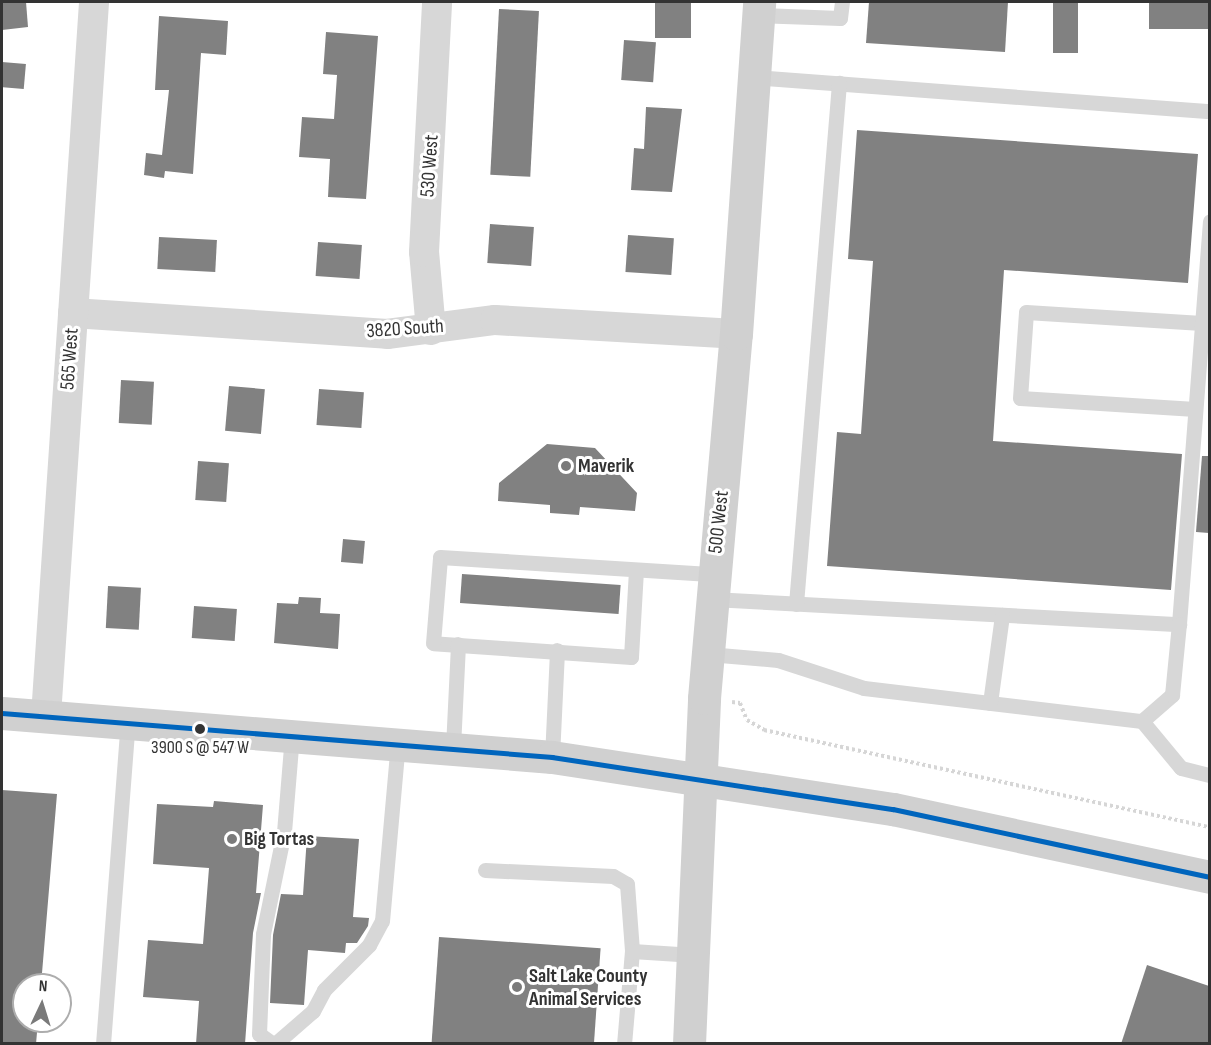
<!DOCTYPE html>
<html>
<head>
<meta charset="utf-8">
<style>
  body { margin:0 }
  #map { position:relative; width:1211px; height:1045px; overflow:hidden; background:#fff; font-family:"Sofia Sans Condensed",sans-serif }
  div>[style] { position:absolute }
  .building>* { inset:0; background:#818181; transform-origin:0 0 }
  .path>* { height:4px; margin-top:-2px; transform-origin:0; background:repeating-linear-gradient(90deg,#d6d6d6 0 3px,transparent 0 6px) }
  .service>* { height:15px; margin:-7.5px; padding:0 7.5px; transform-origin:7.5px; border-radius:7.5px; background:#d7d7d7 }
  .minor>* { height:30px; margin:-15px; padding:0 15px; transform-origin:15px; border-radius:15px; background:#d7d7d7 }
  .secondary>* { height:33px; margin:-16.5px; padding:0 16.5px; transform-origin:16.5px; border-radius:16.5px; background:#d0d0d0 }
  .bus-1>* { height:4.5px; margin:-2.25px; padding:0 2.25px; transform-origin:2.25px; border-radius:2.25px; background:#0065bd }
  .dots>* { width:16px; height:16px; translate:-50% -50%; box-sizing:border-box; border:3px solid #fff; border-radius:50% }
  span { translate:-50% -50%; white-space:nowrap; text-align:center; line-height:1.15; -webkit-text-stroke:6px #fff; paint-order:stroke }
  .bus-label { font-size:18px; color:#333 }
  .street-label { font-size:20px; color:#333 }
  .poi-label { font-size:20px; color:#333; font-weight:700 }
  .left { translate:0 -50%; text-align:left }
  .frame { position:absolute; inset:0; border:3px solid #333; pointer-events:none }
  .north { position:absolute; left:12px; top:973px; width:60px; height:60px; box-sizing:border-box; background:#fff; border:2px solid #adadad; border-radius:50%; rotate:4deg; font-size:16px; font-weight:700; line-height:24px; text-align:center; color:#333 }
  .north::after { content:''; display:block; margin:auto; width:21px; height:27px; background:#7a7a7a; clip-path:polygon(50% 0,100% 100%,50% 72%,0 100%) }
</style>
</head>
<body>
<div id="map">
  <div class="building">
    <i style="clip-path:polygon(2px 2px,26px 2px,28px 27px,2px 30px)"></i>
    <i style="left:655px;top:2px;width:36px;height:36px"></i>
    <i style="clip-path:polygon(869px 2px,1008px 2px,1005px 52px,866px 43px)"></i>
    <i style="left:1053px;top:2px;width:25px;height:51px"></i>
    <i style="left:1149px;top:2px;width:60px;height:27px"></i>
    <i style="left:499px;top:9px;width:40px;height:166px;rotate:3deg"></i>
    <i style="clip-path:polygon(159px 16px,228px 21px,226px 55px,201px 53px,193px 174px,165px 171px,164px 178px,144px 175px,146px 153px,162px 155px,169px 90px,155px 90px)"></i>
    <i style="clip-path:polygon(326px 32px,378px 36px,366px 199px,328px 197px,330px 159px,299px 157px,302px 117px,334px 119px,337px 75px,323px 74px)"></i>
    <i style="left:624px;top:40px;width:32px;height:40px;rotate:4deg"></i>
    <i style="left:2px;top:62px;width:24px;height:25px;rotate:5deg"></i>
    <i style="clip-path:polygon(646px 107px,682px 109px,672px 192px,631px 190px,634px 148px,644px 149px)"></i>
    <i style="clip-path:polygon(857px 130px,1198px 154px,1188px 283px,1004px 270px,993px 441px,1182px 454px,1171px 590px,827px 566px,837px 432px,861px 434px,873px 261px,848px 259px)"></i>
    <i style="left:490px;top:224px;width:44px;height:39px;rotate:4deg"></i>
    <i style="left:628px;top:235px;width:46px;height:37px;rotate:4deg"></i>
    <i style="left:159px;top:237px;width:58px;height:32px;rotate:3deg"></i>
    <i style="left:318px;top:242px;width:44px;height:34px;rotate:4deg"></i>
    <i style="left:121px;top:380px;width:33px;height:43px;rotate:3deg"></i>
    <i style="left:229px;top:386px;width:36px;height:45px;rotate:5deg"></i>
    <i style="left:319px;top:389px;width:45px;height:36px;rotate:4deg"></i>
    <i style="clip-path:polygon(547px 444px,595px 448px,637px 493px,635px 511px,580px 507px,579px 515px,550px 513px,550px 505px,498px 501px,499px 483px)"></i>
    <i style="clip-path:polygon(1202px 456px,1209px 456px,1209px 533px,1196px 532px)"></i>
    <i style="left:198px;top:461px;width:31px;height:39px;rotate:4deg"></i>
    <i style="left:343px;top:539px;width:22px;height:23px;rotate:5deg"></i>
    <i style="left:462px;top:574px;width:159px;height:29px;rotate:4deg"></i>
    <i style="left:108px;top:586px;width:33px;height:42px;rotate:3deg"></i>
    <i style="clip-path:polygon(299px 597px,321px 598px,320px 613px,340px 614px,338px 649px,274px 643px,277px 603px,298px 604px)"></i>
    <i style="left:194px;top:606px;width:43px;height:32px;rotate:4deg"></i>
    <i style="clip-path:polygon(2px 790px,57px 794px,41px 985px,24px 985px,24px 1021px,38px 1021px,36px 1044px,2px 1044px)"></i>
    <i style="clip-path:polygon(214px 801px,263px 805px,256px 893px,261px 893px,253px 933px,245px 1044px,196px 1044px,199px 1001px,143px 997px,148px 940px,203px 944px,209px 868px,153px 864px,157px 804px,213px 807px)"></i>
    <i style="clip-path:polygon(307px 836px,359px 839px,353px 917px,369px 918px,368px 926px,357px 943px,346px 943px,345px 953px,308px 950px,304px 1005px,270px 1003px,273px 935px,281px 894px,303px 895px)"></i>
    <i style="left:439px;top:937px;width:162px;height:107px;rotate:4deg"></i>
    <i style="clip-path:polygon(1147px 965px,1209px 986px,1209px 1044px,1121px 1044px)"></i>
  </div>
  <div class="path">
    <i style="left:732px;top:702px;width:8px;rotate:7deg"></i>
    <i style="left:740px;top:703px;width:18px;rotate:68deg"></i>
    <i style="left:747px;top:720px;width:20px;rotate:30deg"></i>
    <i style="left:764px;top:730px;width:456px;rotate:12.3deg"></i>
  </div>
  <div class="service">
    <i style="left:758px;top:15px;width:82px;rotate:2.1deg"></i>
    <i style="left:840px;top:18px;width:16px;rotate:-83deg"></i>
    <i style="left:753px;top:77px;width:458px;rotate:4.3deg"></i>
    <i style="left:1195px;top:409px;width:175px;rotate:-176.4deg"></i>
    <i style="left:1020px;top:398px;width:86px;rotate:-86deg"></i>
    <i style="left:1026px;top:312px;width:176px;rotate:3.6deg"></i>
    <i style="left:636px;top:570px;width:87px;rotate:93.3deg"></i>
    <i style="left:631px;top:657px;width:198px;rotate:-176deg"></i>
    <i style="left:433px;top:643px;width:86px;rotate:-85.3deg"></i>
    <i style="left:440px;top:557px;width:274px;rotate:3.6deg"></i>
    <i style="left:712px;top:599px;width:468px;rotate:3.1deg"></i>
    <i style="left:1179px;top:624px;width:404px;rotate:-85.6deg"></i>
    <i style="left:796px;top:604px;width:523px;rotate:-85.28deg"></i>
    <i style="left:708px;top:654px;width:70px;rotate:4.9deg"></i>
    <i style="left:778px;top:660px;width:90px;rotate:18deg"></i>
    <i style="left:864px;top:688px;width:280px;rotate:6.8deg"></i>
    <i style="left:1142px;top:721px;width:40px;rotate:-41deg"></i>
    <i style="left:1172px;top:695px;width:71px;rotate:-84.4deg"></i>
    <i style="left:990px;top:703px;width:89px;rotate:-82.2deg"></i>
    <i style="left:1142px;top:721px;width:61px;rotate:50.3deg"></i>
    <i style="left:1181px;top:768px;width:30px;rotate:14deg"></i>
    <i style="left:453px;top:747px;width:103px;rotate:-87.2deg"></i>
    <i style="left:552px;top:757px;width:107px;rotate:-87.3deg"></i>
    <i style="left:485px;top:870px;width:128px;rotate:2.7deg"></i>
    <i style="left:613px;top:876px;width:16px;rotate:30deg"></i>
    <i style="left:627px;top:884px;width:67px;rotate:85.7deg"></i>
    <i style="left:632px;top:951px;width:93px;rotate:94.9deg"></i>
    <i style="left:632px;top:951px;width:62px;rotate:3.7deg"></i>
    <i style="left:103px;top:1044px;width:323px;rotate:-85.6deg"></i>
    <i style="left:273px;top:1044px;width:17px;rotate:-144deg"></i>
    <i style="left:259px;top:1034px;width:100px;rotate:-87.7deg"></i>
    <i style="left:263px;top:934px;width:104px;rotate:-78.4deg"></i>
    <i style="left:284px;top:832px;width:98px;rotate:-85.3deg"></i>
    <i style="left:275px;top:1044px;width:50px;rotate:-41deg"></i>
    <i style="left:313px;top:1011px;width:24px;rotate:-62deg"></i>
    <i style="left:324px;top:990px;width:64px;rotate:-45deg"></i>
    <i style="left:369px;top:945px;width:27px;rotate:-62deg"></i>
    <i style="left:382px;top:921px;width:180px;rotate:-84.9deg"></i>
  </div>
  <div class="minor">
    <i style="left:73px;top:313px;width:315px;rotate:3.8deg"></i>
    <i style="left:387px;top:334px;width:109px;rotate:-7.4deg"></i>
    <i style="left:495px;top:320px;width:241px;rotate:3.3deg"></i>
    <i style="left:431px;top:330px;width:78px;rotate:-95.1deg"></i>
    <i style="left:424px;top:252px;width:250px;rotate:-87deg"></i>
    <i style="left:46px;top:716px;width:716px;rotate:-86.15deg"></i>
  </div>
  <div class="secondary">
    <i style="left:2px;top:713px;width:552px;rotate:4.57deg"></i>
    <i style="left:552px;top:757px;width:345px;rotate:8.7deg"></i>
    <i style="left:893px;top:809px;width:324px;rotate:12.1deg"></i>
    <i style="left:689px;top:1044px;width:346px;rotate:-87.5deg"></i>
    <i style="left:704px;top:698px;width:365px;rotate:-85deg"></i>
    <i style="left:736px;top:334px;width:333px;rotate:-86deg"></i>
  </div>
  <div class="bus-1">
    <i style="left:2px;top:713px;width:552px;rotate:4.57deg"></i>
    <i style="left:552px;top:757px;width:345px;rotate:8.7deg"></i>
    <i style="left:893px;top:809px;width:324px;rotate:12.1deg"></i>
  </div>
  <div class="dots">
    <i style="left:566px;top:466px;background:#7a7a7a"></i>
    <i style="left:200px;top:729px;background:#333"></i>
    <i style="left:232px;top:839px;background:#7a7a7a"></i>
    <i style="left:517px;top:987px;background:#7a7a7a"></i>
  </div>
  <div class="bus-label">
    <span style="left:200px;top:748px">3900 S @ 547 W</span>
  </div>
  <div class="street-label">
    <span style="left:430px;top:166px;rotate:-86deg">530 West</span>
    <span style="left:405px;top:329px;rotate:-4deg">3820 South</span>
    <span style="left:70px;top:359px;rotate:-86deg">565 West</span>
    <span style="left:719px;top:522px;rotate:-84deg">500 West</span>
  </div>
  <div class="poi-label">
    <span class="left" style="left:578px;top:466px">Maverik</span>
    <span class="left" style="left:244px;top:839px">Big Tortas</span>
    <span class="left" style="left:529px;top:988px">Salt Lake County<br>Animal Services</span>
  </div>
  <div class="frame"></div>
  <div class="north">N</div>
</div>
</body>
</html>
